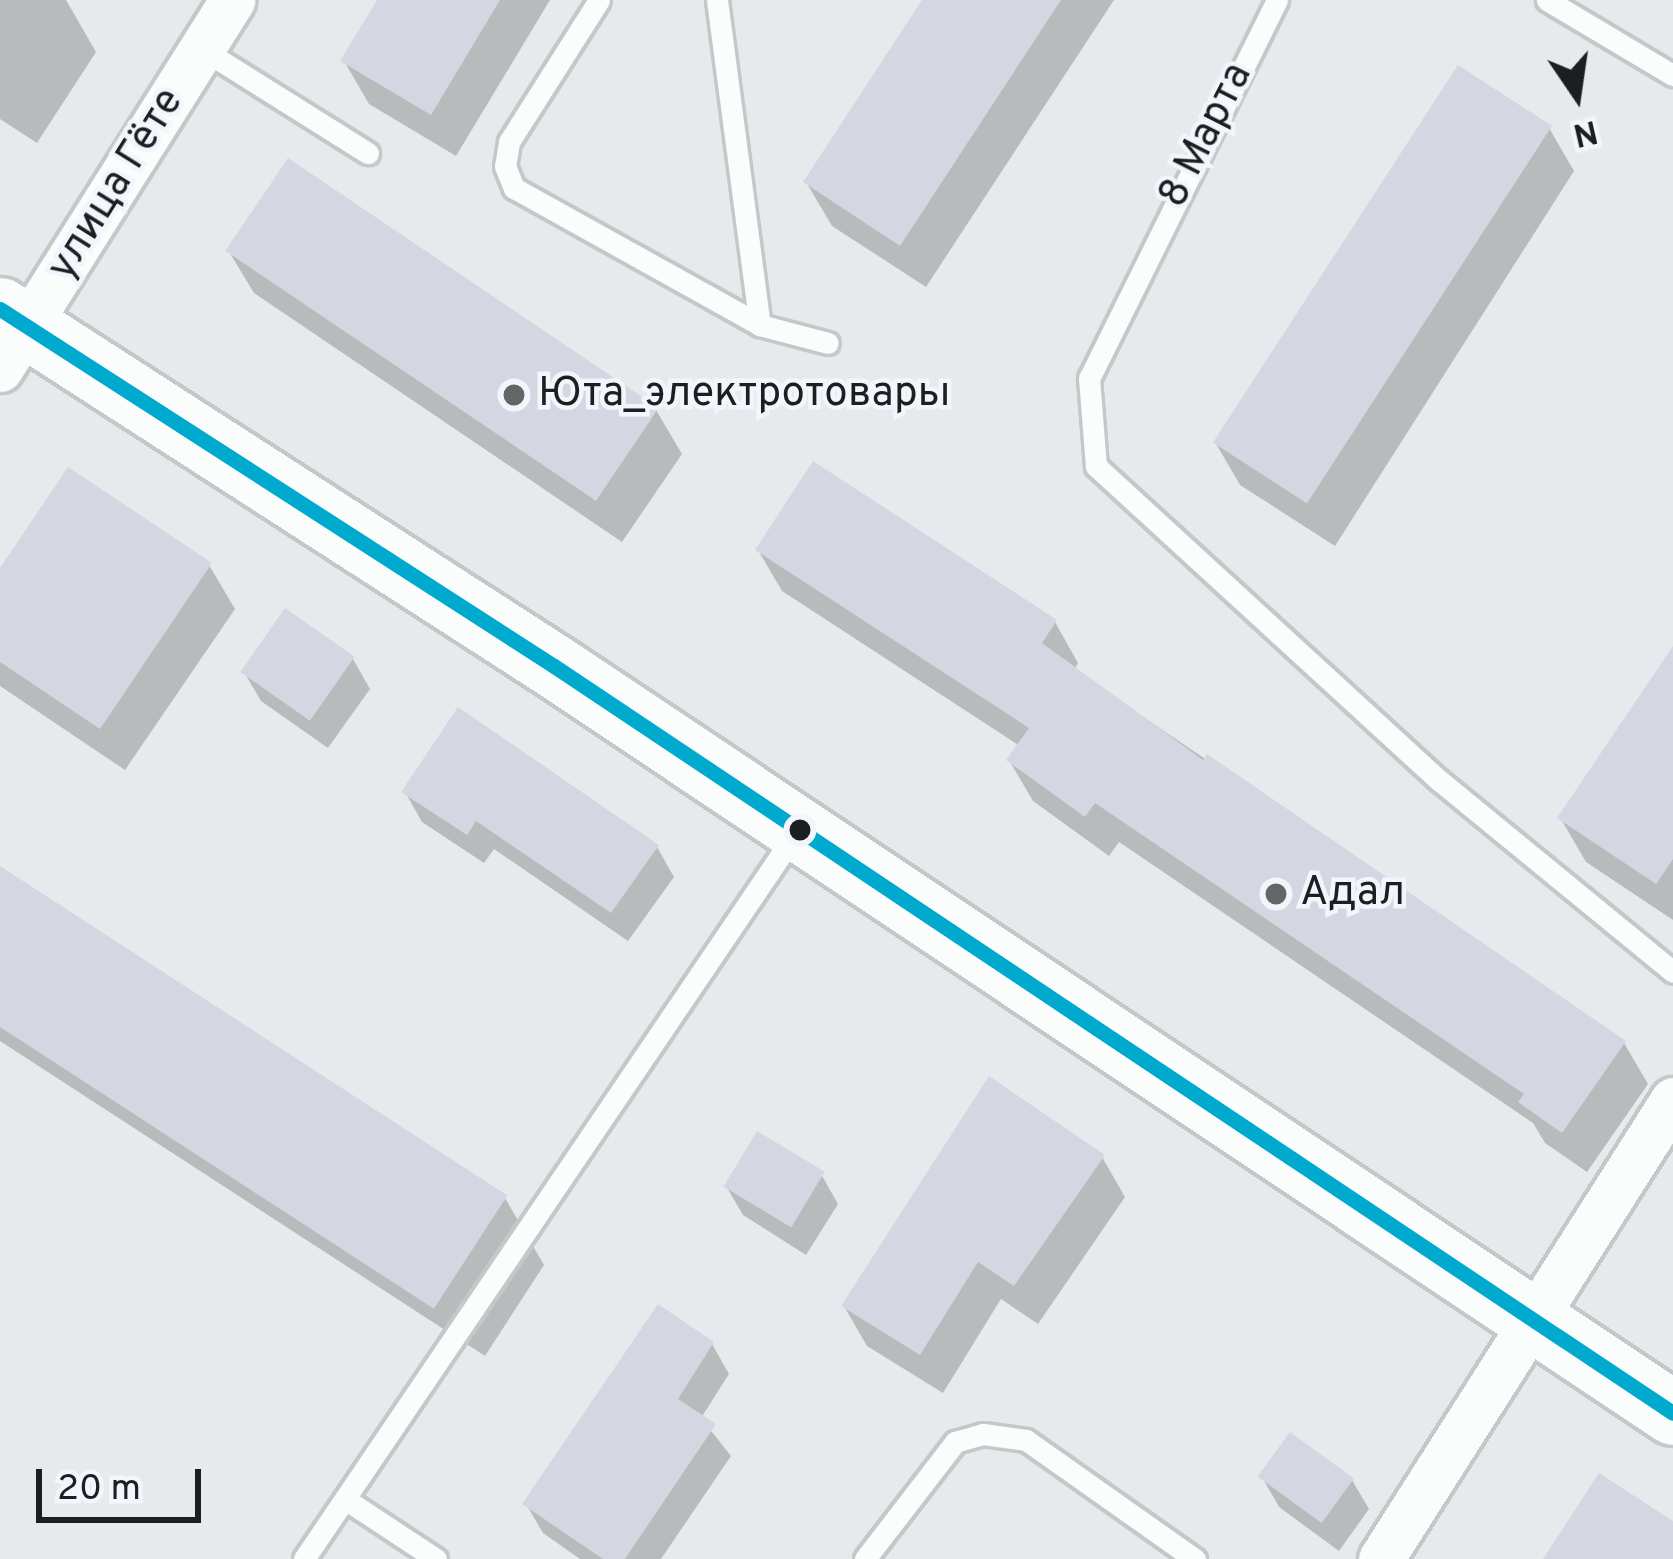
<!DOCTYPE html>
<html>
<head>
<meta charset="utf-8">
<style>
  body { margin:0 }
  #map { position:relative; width:1673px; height:1559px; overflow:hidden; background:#e7e9ec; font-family:Overpass,sans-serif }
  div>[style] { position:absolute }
  .shadow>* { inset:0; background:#0003 }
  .building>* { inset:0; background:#d6d6e3; transform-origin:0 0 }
  .roads { filter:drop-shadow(3px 0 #c6c7c9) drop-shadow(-3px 0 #c6c7c9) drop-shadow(0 3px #c6c7c9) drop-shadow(0 -3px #c6c7c9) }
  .service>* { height:21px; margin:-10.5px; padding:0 10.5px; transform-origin:10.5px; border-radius:10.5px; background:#fbfcfc }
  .minor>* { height:45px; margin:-22.5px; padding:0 22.5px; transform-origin:22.5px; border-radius:22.5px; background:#fbfcfc }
  .secondary>* { height:63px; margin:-31.5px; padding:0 31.5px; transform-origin:31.5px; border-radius:31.5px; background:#fbfcfc }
  .bus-1>* { height:15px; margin:-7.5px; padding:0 7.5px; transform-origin:7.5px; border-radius:7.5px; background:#00a9ce }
  .dots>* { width:33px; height:33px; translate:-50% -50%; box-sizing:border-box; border:6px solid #f2f5fb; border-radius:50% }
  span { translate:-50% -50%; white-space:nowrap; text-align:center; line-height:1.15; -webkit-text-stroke:9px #f2f5fb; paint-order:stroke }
  .street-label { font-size:42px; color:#1d1e20 }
  .poi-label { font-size:42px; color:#1d1e20 }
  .left { translate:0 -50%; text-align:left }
  .north { position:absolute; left:1517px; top:36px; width:120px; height:120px; -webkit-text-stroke:9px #f2f5fb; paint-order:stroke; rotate:167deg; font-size:33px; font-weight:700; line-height:48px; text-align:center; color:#1d1e20 }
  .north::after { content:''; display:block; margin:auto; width:42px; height:54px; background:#1d1e20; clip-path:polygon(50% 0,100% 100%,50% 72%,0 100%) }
  .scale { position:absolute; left:36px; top:1469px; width:165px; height:54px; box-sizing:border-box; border:6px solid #1d1e20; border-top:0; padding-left:15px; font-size:36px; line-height:42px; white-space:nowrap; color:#1d1e20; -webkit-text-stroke:9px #f2f5fb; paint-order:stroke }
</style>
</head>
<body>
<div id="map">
  <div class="shadow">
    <i style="clip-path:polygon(0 0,66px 0,96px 52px,37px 143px,0 119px)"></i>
    <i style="clip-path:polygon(380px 0,550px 0,456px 156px,369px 104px,344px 61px)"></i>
    <i style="clip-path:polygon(926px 0,1114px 0,926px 287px,832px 226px,806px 182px)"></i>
    <i style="clip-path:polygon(1549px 128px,1574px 171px,1335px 546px,1240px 485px,1215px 442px)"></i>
    <i style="clip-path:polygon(228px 250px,656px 410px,682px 454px,622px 542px,254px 293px)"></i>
    <i style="clip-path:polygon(758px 550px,1055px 622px,1078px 663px,1074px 670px,1624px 1043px,1648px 1084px,1587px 1172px,1545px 1143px,1533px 1123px,1119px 842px,1109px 856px,1033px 801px,1009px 760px,1020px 746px,782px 591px)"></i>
    <i style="clip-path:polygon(209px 565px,235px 609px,125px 770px,0 686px,0 574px)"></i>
    <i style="clip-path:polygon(1673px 651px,1673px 920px,1586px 862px,1561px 819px)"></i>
    <i style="clip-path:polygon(353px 659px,370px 689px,328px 748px,261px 701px,244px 672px)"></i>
    <i style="clip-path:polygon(405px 792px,657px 847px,674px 877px,628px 941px,494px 849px,484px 863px,422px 822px)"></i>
    <i style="clip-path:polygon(0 869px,505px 1198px,544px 1265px,485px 1356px,0 1041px)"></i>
    <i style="clip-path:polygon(1102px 1157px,1125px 1197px,1038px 1324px,1001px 1299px,943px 1393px,867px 1346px,844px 1306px)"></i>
    <i style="clip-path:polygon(821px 1174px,838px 1204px,806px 1255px,743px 1215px,726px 1186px)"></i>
    <i style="clip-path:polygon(712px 1344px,729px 1374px,701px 1418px,731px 1456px,661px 1559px,580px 1559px,543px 1533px,526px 1504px)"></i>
    <i style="clip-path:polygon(1262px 1477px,1352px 1480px,1369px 1509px,1339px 1551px,1279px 1507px)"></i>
  </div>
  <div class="building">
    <i style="clip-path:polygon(377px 0,500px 0,431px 115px,340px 61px)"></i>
    <i style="clip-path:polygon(922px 0,1061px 0,900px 246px,803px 182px)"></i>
    <i style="left:1458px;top:65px;width:112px;height:450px;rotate:33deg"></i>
    <i style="left:288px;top:158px;width:447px;height:112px;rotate:34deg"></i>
    <i style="clip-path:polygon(813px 461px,1057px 620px,1042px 643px,1203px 760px,1207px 754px,1626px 1041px,1562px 1133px,1518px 1102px,1524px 1094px,1095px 803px,1085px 817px,1006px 760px,1029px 728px,755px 550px)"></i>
    <i style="clip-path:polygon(68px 467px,212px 563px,100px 729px,0 662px,0 568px)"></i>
    <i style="left:285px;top:608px;width:85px;height:78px;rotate:35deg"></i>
    <i style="clip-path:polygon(1673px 646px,1673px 859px,1656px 884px,1557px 818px)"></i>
    <i style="clip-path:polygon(458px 707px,659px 845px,611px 913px,476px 821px,467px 835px,401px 792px)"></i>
    <i style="left:0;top:866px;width:605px;height:135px;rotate:33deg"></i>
    <i style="clip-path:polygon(989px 1076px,1105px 1155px,1014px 1286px,978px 1262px,920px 1355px,841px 1306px)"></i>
    <i style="left:757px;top:1131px;width:79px;height:65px;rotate:31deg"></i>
    <i style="clip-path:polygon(658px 1304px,714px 1342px,678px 1399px,716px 1424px,625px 1559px,603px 1559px,522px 1504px)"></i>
    <i style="left:1290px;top:1432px;width:79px;height:55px;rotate:36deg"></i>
    <i style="clip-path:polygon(1599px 1473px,1673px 1521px,1673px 1559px,1543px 1559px)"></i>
  </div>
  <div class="roads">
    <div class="service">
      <i style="left:599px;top:0;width:168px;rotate:122.4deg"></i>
      <i style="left:509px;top:142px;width:24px;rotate:99deg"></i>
      <i style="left:505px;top:166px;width:24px;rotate:68deg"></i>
      <i style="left:514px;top:188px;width:282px;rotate:29.1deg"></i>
      <i style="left:760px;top:325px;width:70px;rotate:14.8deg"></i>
      <i style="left:717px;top:0;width:328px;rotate:82.5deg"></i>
      <i style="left:1277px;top:0;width:422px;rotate:116.4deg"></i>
      <i style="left:1089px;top:378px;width:88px;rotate:85.5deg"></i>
      <i style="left:1096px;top:466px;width:466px;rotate:42.5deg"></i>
      <i style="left:1440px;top:781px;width:301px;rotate:39.3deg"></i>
      <i style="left:1547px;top:0;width:147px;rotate:30.8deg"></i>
      <i style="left:202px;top:49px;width:196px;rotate:32.1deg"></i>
      <i style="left:345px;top:1499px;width:109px;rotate:33.4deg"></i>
      <i style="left:304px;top:1559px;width:876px;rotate:-55.89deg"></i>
      <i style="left:865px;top:1559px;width:148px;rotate:-52.4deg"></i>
      <i style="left:955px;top:1442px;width:29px;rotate:-16deg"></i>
      <i style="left:983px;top:1434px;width:43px;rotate:7.9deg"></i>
      <i style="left:1026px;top:1440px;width:207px;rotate:35.2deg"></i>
    </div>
    <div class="minor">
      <i style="left:0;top:369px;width:436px;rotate:-57.8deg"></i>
      <i style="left:1381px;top:1559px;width:544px;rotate:-57.54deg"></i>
    </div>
    <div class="secondary">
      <i style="left:0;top:309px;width:659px;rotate:32.8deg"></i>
      <i style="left:554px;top:666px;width:1345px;rotate:33.73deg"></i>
    </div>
  </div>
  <div class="bus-1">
    <i style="left:0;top:309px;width:659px;rotate:32.8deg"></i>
    <i style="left:554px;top:666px;width:1345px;rotate:33.73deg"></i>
  </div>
  <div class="dots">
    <i style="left:514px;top:395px;background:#646567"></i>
    <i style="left:800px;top:830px;background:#1d1e20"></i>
    <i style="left:1276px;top:894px;background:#646567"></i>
  </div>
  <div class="street-label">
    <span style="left:1207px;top:136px;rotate:-63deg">8 Марта</span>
    <span style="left:117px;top:185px;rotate:-58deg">улица Гёте</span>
  </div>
  <div class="poi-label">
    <span class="left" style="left:538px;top:395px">Юта_электротовары</span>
    <span class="left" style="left:1300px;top:894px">Адал</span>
  </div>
  <div class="north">N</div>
  <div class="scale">20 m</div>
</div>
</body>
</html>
